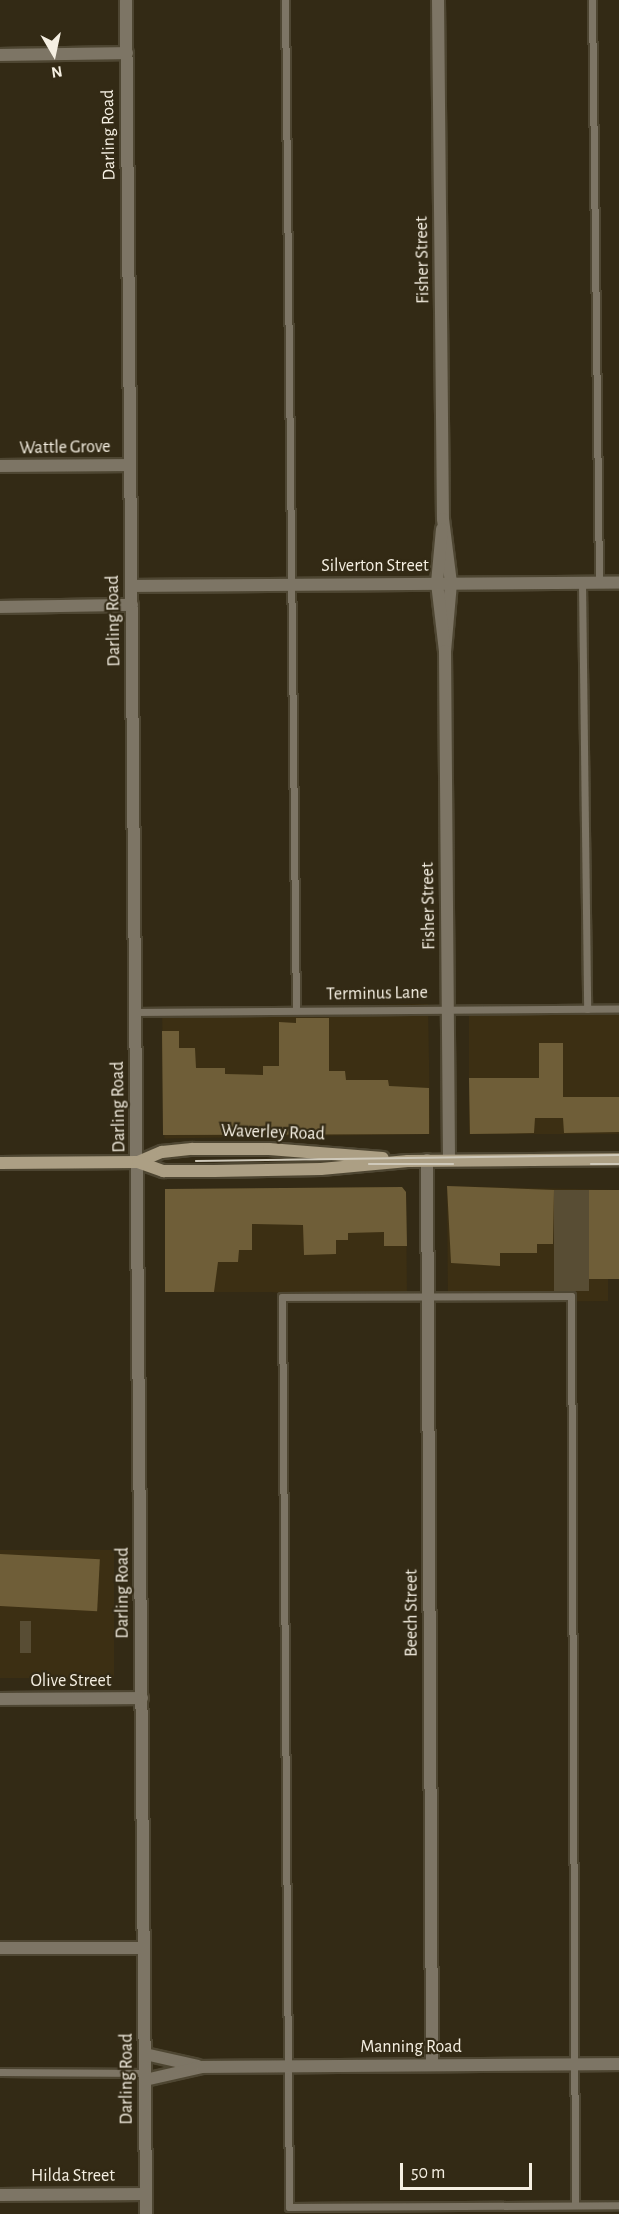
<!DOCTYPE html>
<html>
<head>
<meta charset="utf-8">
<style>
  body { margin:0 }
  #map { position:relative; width:619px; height:2214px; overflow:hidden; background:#332a15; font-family:"Alegreya Sans",sans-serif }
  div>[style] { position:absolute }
  .built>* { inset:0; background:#3c2f13; transform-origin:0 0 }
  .green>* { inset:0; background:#584d34; transform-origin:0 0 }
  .building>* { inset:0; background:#6f5e38; transform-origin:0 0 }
  .roads { filter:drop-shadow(2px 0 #4e4632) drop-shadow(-2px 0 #4e4632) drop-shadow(0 2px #4e4632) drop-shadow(0 -2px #4e4632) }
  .service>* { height:7px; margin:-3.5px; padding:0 3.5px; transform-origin:3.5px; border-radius:3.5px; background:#7d7565 }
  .minor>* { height:12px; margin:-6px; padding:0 6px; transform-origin:6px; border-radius:6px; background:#7d7565 }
  .tertiary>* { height:12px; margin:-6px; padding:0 6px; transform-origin:6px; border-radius:6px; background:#7d7565 }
  .secondary>* { height:12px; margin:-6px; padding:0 6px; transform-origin:6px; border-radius:6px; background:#ac9f84 }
  .tram>* { height:1.5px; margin:-0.75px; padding:0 0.75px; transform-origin:0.75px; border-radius:0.75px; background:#cfc9ba }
  span { translate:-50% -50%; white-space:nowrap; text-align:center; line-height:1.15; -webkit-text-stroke:4.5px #332a15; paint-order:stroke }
  .street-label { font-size:18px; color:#f5efe2 }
  .north { position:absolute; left:24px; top:24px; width:60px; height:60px; -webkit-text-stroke:4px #332a15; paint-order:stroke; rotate:171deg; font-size:16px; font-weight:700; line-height:24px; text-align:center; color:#f5efe2 }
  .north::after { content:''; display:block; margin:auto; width:21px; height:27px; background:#f5efe2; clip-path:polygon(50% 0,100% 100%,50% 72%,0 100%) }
  .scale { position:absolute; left:400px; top:2163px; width:132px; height:27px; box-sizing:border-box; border:3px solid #f5efe2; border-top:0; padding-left:8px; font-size:18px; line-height:21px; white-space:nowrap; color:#f5efe2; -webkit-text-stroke:4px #332a15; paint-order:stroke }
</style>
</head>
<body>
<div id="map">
  <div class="built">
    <i style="left:428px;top:1004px;width:130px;height:266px;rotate:89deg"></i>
    <i style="left:469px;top:1004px;width:150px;height:130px"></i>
    <i style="clip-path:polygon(447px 1186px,619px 1190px,608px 1220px,608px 1301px,448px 1302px)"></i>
    <i style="clip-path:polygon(402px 1187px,406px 1192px,407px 1301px,271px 1292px,165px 1292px,165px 1189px)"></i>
    <i style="left:0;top:1550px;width:114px;height:128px"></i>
  </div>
  <div class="green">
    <i style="left:554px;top:1190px;width:35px;height:101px"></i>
    <i style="left:20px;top:1621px;width:11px;height:32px"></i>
  </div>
  <div class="building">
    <i style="clip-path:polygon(296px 1018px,329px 1018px,329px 1071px,345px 1071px,346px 1080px,388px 1080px,389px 1086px,429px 1088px,429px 1134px,163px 1135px,162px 1031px,179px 1031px,179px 1048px,195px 1048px,196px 1068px,225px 1068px,225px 1074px,263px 1075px,263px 1066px,279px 1066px,279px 1022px,296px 1023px)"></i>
    <i style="clip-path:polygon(539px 1043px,563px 1043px,563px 1097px,619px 1097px,619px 1132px,564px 1133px,563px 1118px,535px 1118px,534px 1133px,470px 1134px,469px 1078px,539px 1078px)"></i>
    <i style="clip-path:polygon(447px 1186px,554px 1190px,553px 1244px,537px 1244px,537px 1253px,500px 1253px,500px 1266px,451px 1263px)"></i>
    <i style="clip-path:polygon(402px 1187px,406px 1192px,407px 1246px,384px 1246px,384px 1232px,348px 1233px,348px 1240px,336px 1240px,336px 1254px,304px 1255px,303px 1225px,252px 1224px,252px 1250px,239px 1250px,238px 1262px,218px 1262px,214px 1292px,165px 1292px,165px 1189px)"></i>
    <i style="left:589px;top:1190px;width:30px;height:89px"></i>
    <i style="left:0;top:1554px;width:100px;height:52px;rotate:3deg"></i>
  </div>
  <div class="roads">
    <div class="service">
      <i style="left:285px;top:0;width:1010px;rotate:89.38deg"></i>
      <i style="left:592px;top:0;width:583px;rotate:89.31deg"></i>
      <i style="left:582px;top:583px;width:426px;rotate:89.3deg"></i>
      <i style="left:136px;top:1012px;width:483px;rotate:-0.4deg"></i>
      <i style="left:0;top:2072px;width:145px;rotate:0.4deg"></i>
      <i style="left:575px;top:2205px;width:909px;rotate:-90.25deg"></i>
      <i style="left:571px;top:1296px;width:289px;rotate:179.8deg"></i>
      <i style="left:282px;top:1297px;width:910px;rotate:89.56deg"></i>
      <i style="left:289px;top:2207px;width:330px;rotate:-0.3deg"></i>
    </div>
    <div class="minor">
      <i style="left:438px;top:0;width:519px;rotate:89.45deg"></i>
      <i style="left:443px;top:519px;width:64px;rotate:82.9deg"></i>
      <i style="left:451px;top:583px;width:68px;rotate:95deg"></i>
      <i style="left:0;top:55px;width:127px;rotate:-0.9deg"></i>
      <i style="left:0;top:466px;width:130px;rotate:-0.4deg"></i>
      <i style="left:442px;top:529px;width:54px;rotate:95.3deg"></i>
      <i style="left:437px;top:583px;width:68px;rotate:83.3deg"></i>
      <i style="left:445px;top:651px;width:509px;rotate:89.55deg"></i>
      <i style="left:132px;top:586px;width:487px;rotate:-0.4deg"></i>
      <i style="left:0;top:607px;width:132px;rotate:-0.9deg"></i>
      <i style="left:427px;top:1160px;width:905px;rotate:89.68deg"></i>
      <i style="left:0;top:1699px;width:142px;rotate:-0.4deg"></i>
      <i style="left:0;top:1948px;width:144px"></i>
      <i style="left:145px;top:2054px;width:54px;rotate:12.8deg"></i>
      <i style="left:145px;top:2080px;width:58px;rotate:-12.8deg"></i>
      <i style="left:202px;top:2067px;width:417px;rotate:-0.4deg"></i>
      <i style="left:0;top:2195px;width:146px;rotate:-0.4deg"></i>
    </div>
    <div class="tertiary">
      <i style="left:126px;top:0;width:2214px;rotate:89.48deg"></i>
    </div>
    <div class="secondary">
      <i style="left:138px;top:1162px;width:26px;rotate:-23deg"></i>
      <i style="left:162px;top:1152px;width:30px;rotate:-6deg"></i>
      <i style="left:192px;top:1149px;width:77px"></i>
      <i style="left:269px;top:1149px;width:114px;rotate:4.5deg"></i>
      <i style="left:0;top:1163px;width:138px;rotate:-0.4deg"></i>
      <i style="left:138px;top:1162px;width:27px;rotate:20deg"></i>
      <i style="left:163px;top:1171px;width:51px"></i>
      <i style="left:214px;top:1171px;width:107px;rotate:-1.1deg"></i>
      <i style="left:321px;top:1169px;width:87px;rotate:-5.3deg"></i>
      <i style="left:408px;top:1161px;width:211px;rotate:-0.5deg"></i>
    </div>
  </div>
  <div class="tram">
    <i style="left:196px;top:1161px;width:423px;rotate:-0.8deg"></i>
    <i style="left:369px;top:1164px;width:84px"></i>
    <i style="left:591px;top:1164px;width:28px"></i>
  </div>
  <div class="street-label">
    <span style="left:109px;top:135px;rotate:-91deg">Darling Road</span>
    <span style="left:423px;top:260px;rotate:-91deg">Fisher Street</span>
    <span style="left:65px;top:448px;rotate:-1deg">Wattle Grove</span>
    <span style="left:375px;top:566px">Silverton Street</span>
    <span style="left:114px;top:621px;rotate:-91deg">Darling Road</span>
    <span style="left:429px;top:906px;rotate:-91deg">Fisher Street</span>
    <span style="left:377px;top:994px;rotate:-1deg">Terminus Lane</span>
    <span style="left:119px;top:1107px;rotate:-91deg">Darling Road</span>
    <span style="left:273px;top:1133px;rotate:2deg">Waverley Road</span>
    <span style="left:123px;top:1593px;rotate:-90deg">Darling Road</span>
    <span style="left:412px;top:1613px;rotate:-90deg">Beech Street</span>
    <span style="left:71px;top:1681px">Olive Street</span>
    <span style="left:411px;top:2047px">Manning Road</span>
    <span style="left:127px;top:2079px;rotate:-90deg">Darling Road</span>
    <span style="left:73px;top:2176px">Hilda Street</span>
  </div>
  <div class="north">N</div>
  <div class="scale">50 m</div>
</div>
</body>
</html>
